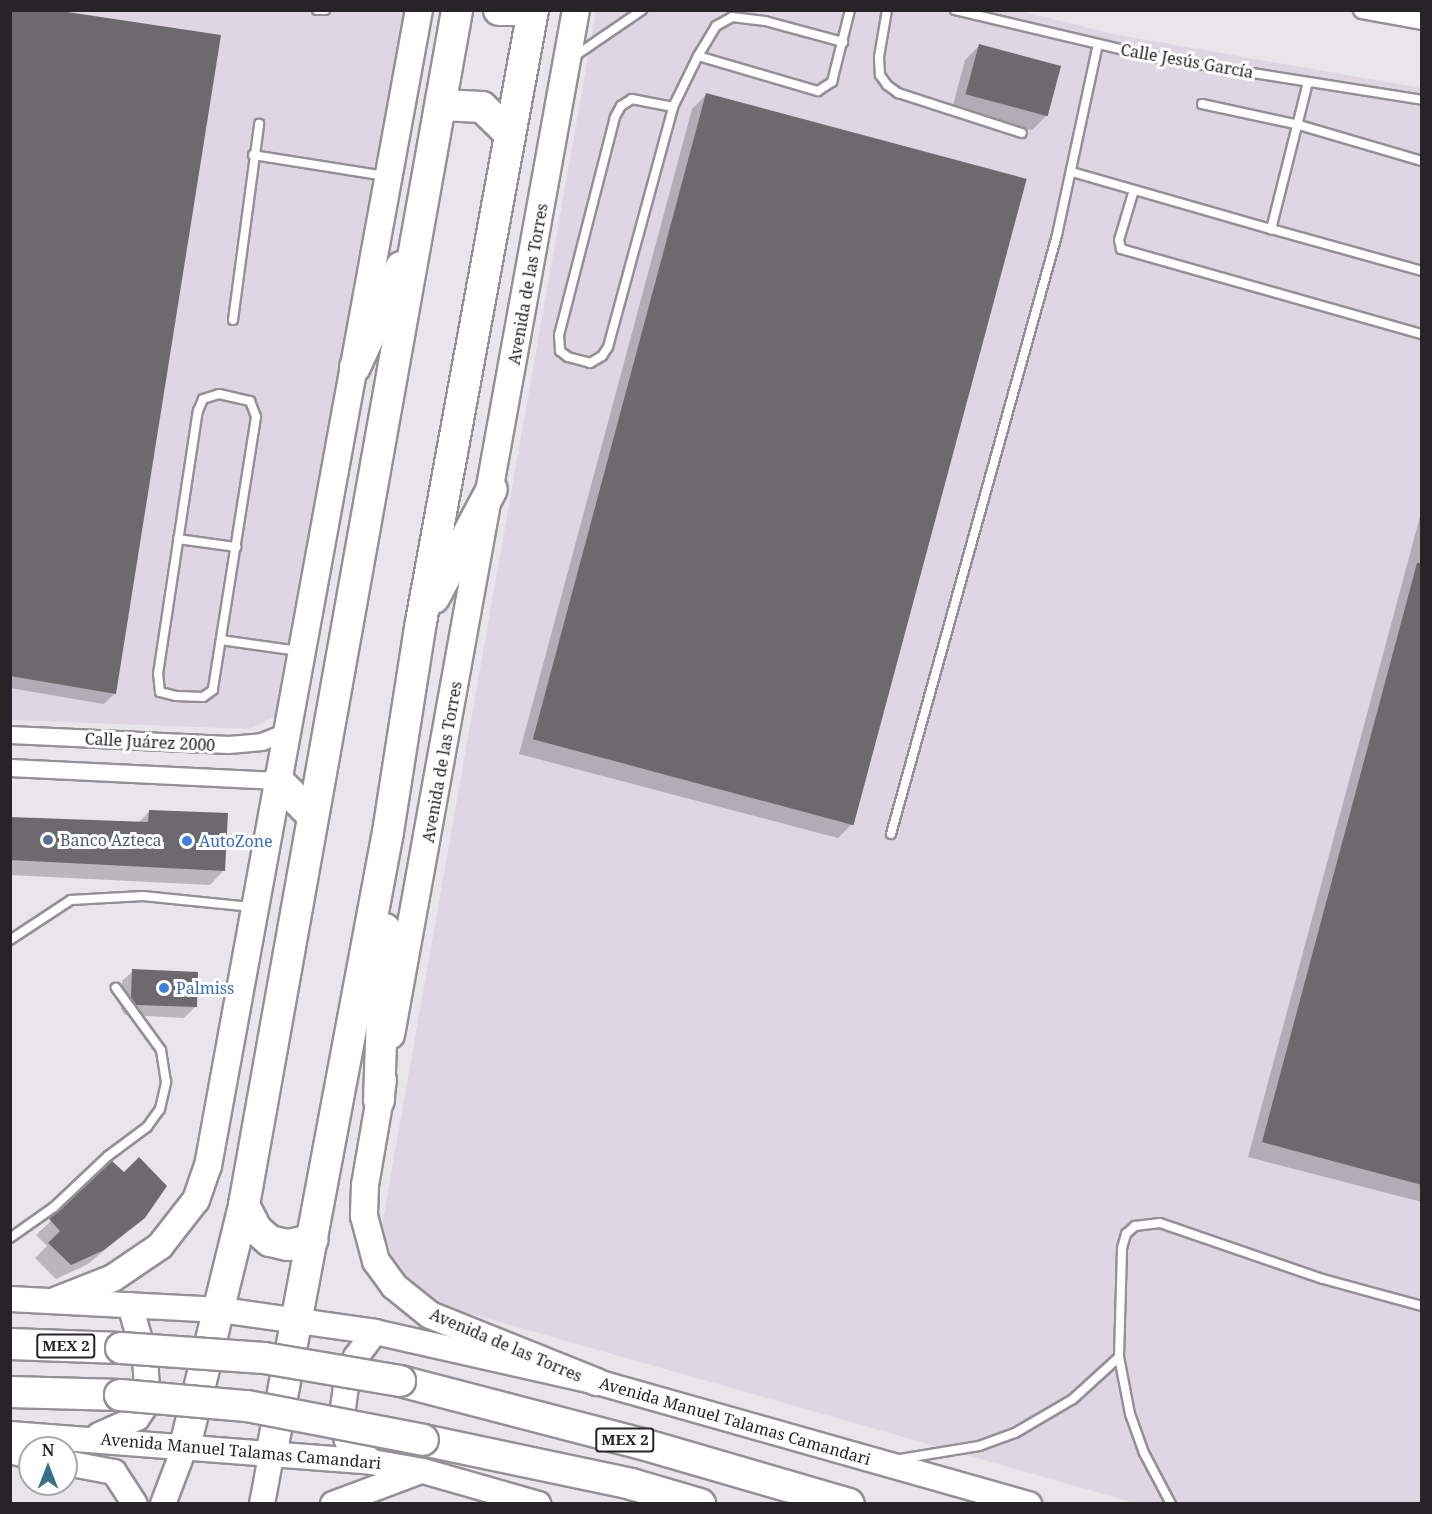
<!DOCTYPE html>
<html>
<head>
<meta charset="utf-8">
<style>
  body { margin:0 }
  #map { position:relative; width:1432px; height:1514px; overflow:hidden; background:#e8e5eb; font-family:"Noto Serif",serif }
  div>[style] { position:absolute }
  .built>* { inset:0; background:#ded7e3 }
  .shadow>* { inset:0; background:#0003 }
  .building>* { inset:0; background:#6d6a6f; transform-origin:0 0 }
  .roads { filter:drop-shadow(2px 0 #949096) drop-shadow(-2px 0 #949096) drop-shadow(0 2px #949096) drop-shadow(0 -2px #949096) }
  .lane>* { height:8px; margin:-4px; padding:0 4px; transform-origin:4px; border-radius:4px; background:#fff }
  .street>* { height:16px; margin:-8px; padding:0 8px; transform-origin:8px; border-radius:8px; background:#fff }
  .secondary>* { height:24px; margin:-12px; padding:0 12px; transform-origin:12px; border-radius:12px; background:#fff }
  .primary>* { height:26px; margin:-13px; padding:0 13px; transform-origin:13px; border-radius:13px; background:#fff }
  .highway>* { height:30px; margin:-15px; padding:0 15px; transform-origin:15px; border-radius:15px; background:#fff }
  .bridges { filter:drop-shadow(2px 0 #949096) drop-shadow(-2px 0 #949096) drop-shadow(0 2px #949096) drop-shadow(0 -2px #949096) }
  .highway-bridge>* { height:30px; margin:-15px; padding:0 15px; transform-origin:15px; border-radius:15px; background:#fff }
  .dots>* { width:16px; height:16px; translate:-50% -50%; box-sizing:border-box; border:3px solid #fff; border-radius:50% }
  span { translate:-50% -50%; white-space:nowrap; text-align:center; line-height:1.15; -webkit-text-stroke:6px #fff; paint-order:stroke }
  .shield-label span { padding:2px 4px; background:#fff; border:2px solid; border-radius:4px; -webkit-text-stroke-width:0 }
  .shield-label { font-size:15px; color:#262427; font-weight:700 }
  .street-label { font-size:16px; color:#262427 }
  .service-label { font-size:16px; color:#4e5e75 }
  .left { translate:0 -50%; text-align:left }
  .shop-label { font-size:16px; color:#366cbe }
  .frame { position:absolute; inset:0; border:12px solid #262427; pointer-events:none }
  .north { position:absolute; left:18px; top:1436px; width:60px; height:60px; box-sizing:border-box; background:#fff; border:2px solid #a8a7a9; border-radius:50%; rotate:0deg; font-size:16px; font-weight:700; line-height:24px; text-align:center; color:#262427 }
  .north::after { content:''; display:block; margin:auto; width:21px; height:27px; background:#367189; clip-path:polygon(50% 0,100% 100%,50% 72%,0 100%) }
</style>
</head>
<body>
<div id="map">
  <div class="built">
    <i style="clip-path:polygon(11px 11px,404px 11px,276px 716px,250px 729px,11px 720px)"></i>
    <i style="clip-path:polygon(596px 11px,1021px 11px,1113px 34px,1421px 88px,1421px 1503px,1135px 1503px,447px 1307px,416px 1287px,398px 1267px,381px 1231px)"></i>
  </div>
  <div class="shadow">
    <i style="clip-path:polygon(10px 10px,115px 693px,104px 704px,10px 688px)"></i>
    <i style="clip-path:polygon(979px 46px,1047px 115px,1032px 130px,952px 109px,965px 60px)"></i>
    <i style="clip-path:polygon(707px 94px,852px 824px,838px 838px,519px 754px,692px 109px)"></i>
    <i style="clip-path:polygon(1422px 509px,1422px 1202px,1248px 1157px)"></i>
    <i style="clip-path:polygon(149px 812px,224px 870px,210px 885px,10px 875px,10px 818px,138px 823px)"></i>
    <i style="clip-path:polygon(133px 971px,195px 1007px,184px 1018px,125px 1015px,121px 1009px,122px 981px)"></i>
    <i style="clip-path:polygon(112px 1163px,124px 1174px,144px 1217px,88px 1264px,56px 1279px,35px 1258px,47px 1246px,36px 1235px)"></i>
  </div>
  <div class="building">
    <i style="clip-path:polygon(10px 10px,54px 10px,221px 35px,116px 694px,10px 676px)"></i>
    <i style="left:979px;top:44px;width:85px;height:52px;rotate:15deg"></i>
    <i style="left:706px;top:93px;width:332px;height:669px;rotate:15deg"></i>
    <i style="clip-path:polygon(1417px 563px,1422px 563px,1422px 1185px,1262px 1142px)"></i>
    <i style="clip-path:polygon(149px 810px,228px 813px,225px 871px,10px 860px,10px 817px,148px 822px)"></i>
    <i style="clip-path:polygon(132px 969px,198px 972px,197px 1007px,136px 1005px,131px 997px)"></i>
    <i style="clip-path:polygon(139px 1157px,167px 1186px,145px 1218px,104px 1250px,71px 1265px,48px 1243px,60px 1231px,49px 1219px,112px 1161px,124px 1172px)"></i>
  </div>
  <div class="roads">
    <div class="lane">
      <i style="left:317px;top:10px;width:8px"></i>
      <i style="left:887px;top:10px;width:48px;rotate:99.7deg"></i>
      <i style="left:879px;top:57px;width:18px;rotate:87deg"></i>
      <i style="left:880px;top:75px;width:12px;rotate:55deg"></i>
      <i style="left:887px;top:85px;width:14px;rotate:36deg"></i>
      <i style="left:898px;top:93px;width:130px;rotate:17.9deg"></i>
      <i style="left:955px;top:10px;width:209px;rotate:13.3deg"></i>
      <i style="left:1158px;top:58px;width:267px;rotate:9deg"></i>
      <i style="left:698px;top:56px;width:35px;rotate:-59deg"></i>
      <i style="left:716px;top:26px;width:18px;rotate:-29deg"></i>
      <i style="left:732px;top:17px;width:33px;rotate:7deg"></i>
      <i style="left:765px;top:21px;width:81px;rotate:15.1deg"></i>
      <i style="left:572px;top:58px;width:85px;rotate:-34.4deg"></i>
      <i style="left:1308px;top:82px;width:152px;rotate:104.1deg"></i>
      <i style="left:1271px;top:229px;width:157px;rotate:15.5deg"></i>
      <i style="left:1202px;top:104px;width:99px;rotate:12.2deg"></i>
      <i style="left:1299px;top:125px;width:128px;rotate:16.3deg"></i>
      <i style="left:673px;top:107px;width:42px;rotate:-169deg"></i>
      <i style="left:632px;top:99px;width:13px;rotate:148deg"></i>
      <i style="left:621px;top:106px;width:13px;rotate:119deg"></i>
      <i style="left:615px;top:117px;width:225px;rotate:104.4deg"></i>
      <i style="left:559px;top:335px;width:16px;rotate:86deg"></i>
      <i style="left:560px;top:351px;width:10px;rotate:37deg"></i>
      <i style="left:568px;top:357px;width:23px;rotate:15deg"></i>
      <i style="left:590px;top:363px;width:14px;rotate:-30deg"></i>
      <i style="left:602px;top:356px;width:11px;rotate:-56deg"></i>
      <i style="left:608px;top:347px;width:249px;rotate:-74.8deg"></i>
      <i style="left:673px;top:107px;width:57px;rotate:-63.9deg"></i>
      <i style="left:698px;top:56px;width:125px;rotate:16.3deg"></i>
      <i style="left:818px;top:91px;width:17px;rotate:-33deg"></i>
      <i style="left:832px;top:82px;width:74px;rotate:-76deg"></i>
      <i style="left:253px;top:155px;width:135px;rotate:9deg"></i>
      <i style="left:1072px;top:172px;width:207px;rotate:16deg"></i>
      <i style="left:1134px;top:190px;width:52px;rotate:106.7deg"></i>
      <i style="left:1119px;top:240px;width:9px;rotate:77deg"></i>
      <i style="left:1121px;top:249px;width:313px;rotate:15.8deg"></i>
      <i style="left:233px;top:320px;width:198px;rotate:-82.4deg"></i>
      <i style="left:219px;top:394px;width:32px;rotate:13deg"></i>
      <i style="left:250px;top:401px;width:17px;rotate:69deg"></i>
      <i style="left:256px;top:417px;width:276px;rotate:99deg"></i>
      <i style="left:213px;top:690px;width:12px;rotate:145deg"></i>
      <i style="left:203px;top:697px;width:27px;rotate:-178deg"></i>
      <i style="left:176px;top:696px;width:16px;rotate:-166deg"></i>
      <i style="left:160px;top:692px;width:18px;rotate:-96deg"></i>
      <i style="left:158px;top:674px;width:266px;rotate:-81.4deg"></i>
      <i style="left:198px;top:411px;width:13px;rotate:-67deg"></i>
      <i style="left:203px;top:399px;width:17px;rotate:-17deg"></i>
      <i style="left:178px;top:539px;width:59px;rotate:7.9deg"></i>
      <i style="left:221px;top:640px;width:78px;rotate:8.1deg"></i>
      <i style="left:891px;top:834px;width:622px;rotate:-74.51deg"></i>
      <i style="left:1057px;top:235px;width:195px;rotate:-77.9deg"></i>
      <i style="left:10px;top:940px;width:73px;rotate:-33.3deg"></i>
      <i style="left:71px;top:900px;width:72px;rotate:-3.2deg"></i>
      <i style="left:143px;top:896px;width:110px;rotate:5.8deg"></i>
      <i style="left:10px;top:1238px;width:54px;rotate:-35.2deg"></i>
      <i style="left:54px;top:1207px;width:74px;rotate:-43.4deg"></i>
      <i style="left:108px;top:1156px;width:49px;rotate:-36.6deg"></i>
      <i style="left:147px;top:1127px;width:22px;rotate:-54deg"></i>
      <i style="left:160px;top:1109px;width:28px;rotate:-77deg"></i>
      <i style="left:166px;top:1082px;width:32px;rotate:-99deg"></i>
      <i style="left:161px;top:1050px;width:77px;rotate:-126deg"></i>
      <i style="left:900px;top:1459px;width:80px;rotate:-9.3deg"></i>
      <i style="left:979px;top:1446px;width:38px;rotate:-20deg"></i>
      <i style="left:1015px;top:1433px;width:67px;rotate:-30.4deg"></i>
      <i style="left:1073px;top:1399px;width:62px;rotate:-42.4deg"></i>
      <i style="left:1171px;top:1504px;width:58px;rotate:-117.9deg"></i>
      <i style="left:1144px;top:1453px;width:41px;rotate:-109.7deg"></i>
      <i style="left:1130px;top:1414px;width:58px;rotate:-100.9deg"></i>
      <i style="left:1119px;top:1357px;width:109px;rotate:-88.4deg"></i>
      <i style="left:1122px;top:1248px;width:15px;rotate:-74deg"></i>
      <i style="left:1126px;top:1234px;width:12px;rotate:-42deg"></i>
      <i style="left:1135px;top:1226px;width:25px;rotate:-7deg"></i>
      <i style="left:1160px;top:1223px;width:172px;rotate:19deg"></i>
      <i style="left:1323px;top:1279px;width:103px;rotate:15.3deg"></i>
    </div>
    <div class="street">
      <i style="left:1362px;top:10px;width:61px;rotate:10.4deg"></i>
      <i style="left:10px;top:735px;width:219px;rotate:2.6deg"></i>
      <i style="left:229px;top:745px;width:33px;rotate:-5deg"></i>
      <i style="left:262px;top:742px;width:27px;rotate:-22deg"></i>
      <i style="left:10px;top:768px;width:268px;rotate:2.8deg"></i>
    </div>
    <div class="secondary">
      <i style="left:10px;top:1299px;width:211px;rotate:3deg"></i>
      <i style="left:221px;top:1310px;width:156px;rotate:8.1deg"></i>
      <i style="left:375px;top:1332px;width:228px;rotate:12.7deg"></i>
      <i style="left:597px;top:1382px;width:449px;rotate:15.8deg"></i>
      <i style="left:10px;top:1434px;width:363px;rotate:4.4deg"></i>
      <i style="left:372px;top:1462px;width:52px;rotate:10deg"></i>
      <i style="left:423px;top:1471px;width:120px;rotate:16deg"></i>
      <i style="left:99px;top:1435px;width:42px;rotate:-24.1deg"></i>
      <i style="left:137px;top:1418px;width:19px;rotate:-55deg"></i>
      <i style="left:148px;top:1402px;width:44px;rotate:-93.9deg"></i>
      <i style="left:145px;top:1358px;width:55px;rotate:-105.8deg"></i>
      <i style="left:10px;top:1451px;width:21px;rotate:14deg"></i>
      <i style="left:372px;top:1462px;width:33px;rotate:-139deg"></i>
      <i style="left:347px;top:1440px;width:19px;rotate:-108deg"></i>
      <i style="left:341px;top:1422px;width:36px;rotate:-82deg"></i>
      <i style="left:346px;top:1386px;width:31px;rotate:-71deg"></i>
      <i style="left:356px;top:1357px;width:31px;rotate:-53deg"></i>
      <i style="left:66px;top:1463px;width:49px;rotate:10.6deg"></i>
      <i style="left:114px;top:1472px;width:38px;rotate:57deg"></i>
      <i style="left:163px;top:1504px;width:62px;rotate:-69.2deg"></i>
      <i style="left:262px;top:1504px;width:49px;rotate:-79.4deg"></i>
      <i style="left:333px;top:1504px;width:91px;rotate:-20.6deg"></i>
    </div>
    <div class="primary">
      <i style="left:391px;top:1035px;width:1042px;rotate:-79.77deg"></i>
      <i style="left:383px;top:1080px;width:107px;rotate:99.7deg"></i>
      <i style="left:365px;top:1185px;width:31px;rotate:92deg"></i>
      <i style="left:364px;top:1216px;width:47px;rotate:75.1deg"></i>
      <i style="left:376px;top:1261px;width:31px;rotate:54deg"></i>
      <i style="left:394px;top:1286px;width:46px;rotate:38.9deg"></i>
      <i style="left:430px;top:1315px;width:180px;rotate:21.9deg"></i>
      <i style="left:57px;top:1300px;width:60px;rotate:-21.4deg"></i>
      <i style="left:113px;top:1278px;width:57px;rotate:-34.2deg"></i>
      <i style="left:160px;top:1246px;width:58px;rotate:-52deg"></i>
      <i style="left:196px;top:1200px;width:36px;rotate:-71deg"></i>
      <i style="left:208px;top:1166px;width:1175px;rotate:-79.66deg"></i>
    </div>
    <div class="highway">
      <i style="left:499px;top:10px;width:23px"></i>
      <i style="left:441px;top:105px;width:41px;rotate:2.8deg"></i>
      <i style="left:482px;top:107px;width:36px;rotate:44deg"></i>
      <i style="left:355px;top:367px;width:110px;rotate:-65.3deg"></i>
      <i style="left:434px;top:598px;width:123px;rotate:-62deg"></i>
      <i style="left:278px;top:781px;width:49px;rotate:45deg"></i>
      <i style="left:379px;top:1100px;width:171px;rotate:-88deg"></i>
      <i style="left:244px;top:1205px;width:27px;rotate:63deg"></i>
      <i style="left:256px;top:1229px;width:18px;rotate:41deg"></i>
      <i style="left:270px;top:1241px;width:18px;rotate:13deg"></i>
      <i style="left:288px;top:1245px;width:25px;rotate:-12deg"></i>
      <i style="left:10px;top:1344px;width:111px;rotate:2.1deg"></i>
      <i style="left:400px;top:1381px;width:254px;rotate:14.6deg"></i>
      <i style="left:646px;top:1445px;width:211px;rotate:16.2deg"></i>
      <i style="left:10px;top:1392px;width:110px;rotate:1.6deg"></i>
      <i style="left:423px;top:1440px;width:213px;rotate:11.9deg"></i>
      <i style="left:631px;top:1484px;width:72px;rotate:16.2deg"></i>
      <i style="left:185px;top:1446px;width:248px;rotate:-76.2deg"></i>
      <i style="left:244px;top:1205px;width:1214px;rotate:-79.89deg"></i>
      <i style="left:271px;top:1456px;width:635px;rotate:-79.38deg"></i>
      <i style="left:388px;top:832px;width:213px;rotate:-81.1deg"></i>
      <i style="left:421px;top:622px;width:622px;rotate:-79.63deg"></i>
    </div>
  </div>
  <div class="bridges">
    <div class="highway-bridge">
      <i style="left:121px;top:1348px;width:143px;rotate:4deg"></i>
      <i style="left:264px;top:1358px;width:138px;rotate:9.6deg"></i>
      <i style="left:120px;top:1395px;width:127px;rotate:5deg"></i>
      <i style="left:247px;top:1406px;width:179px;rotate:10.9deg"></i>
    </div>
  </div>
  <div class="dots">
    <i style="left:48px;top:840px;background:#5c6f8a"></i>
    <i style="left:187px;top:841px;background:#3f7fe0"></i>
    <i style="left:164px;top:988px;background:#3f7fe0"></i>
  </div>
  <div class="shield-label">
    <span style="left:66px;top:1346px">MEX 2</span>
    <span style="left:625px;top:1440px">MEX 2</span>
  </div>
  <div class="street-label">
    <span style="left:1187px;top:61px;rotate:10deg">Calle Jesús García</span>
    <span style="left:528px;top:284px;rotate:-80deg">Avenida de las Torres</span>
    <span style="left:150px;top:742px;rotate:3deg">Calle Juárez 2000</span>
    <span style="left:442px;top:762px;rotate:-80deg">Avenida de las Torres</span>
    <span style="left:506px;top:1345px;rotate:23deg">Avenida de las Torres</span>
    <span style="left:735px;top:1421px;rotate:16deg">Avenida Manuel Talamas Camandari</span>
    <span style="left:241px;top:1451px;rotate:5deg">Avenida Manuel Talamas Camandari</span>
  </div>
  <div class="service-label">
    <span class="left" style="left:60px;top:840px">Banco Azteca</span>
  </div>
  <div class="shop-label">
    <span class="left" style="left:199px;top:841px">AutoZone</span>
    <span class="left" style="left:176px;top:988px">Palmiss</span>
  </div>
  <div class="frame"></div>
  <div class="north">N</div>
</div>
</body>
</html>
